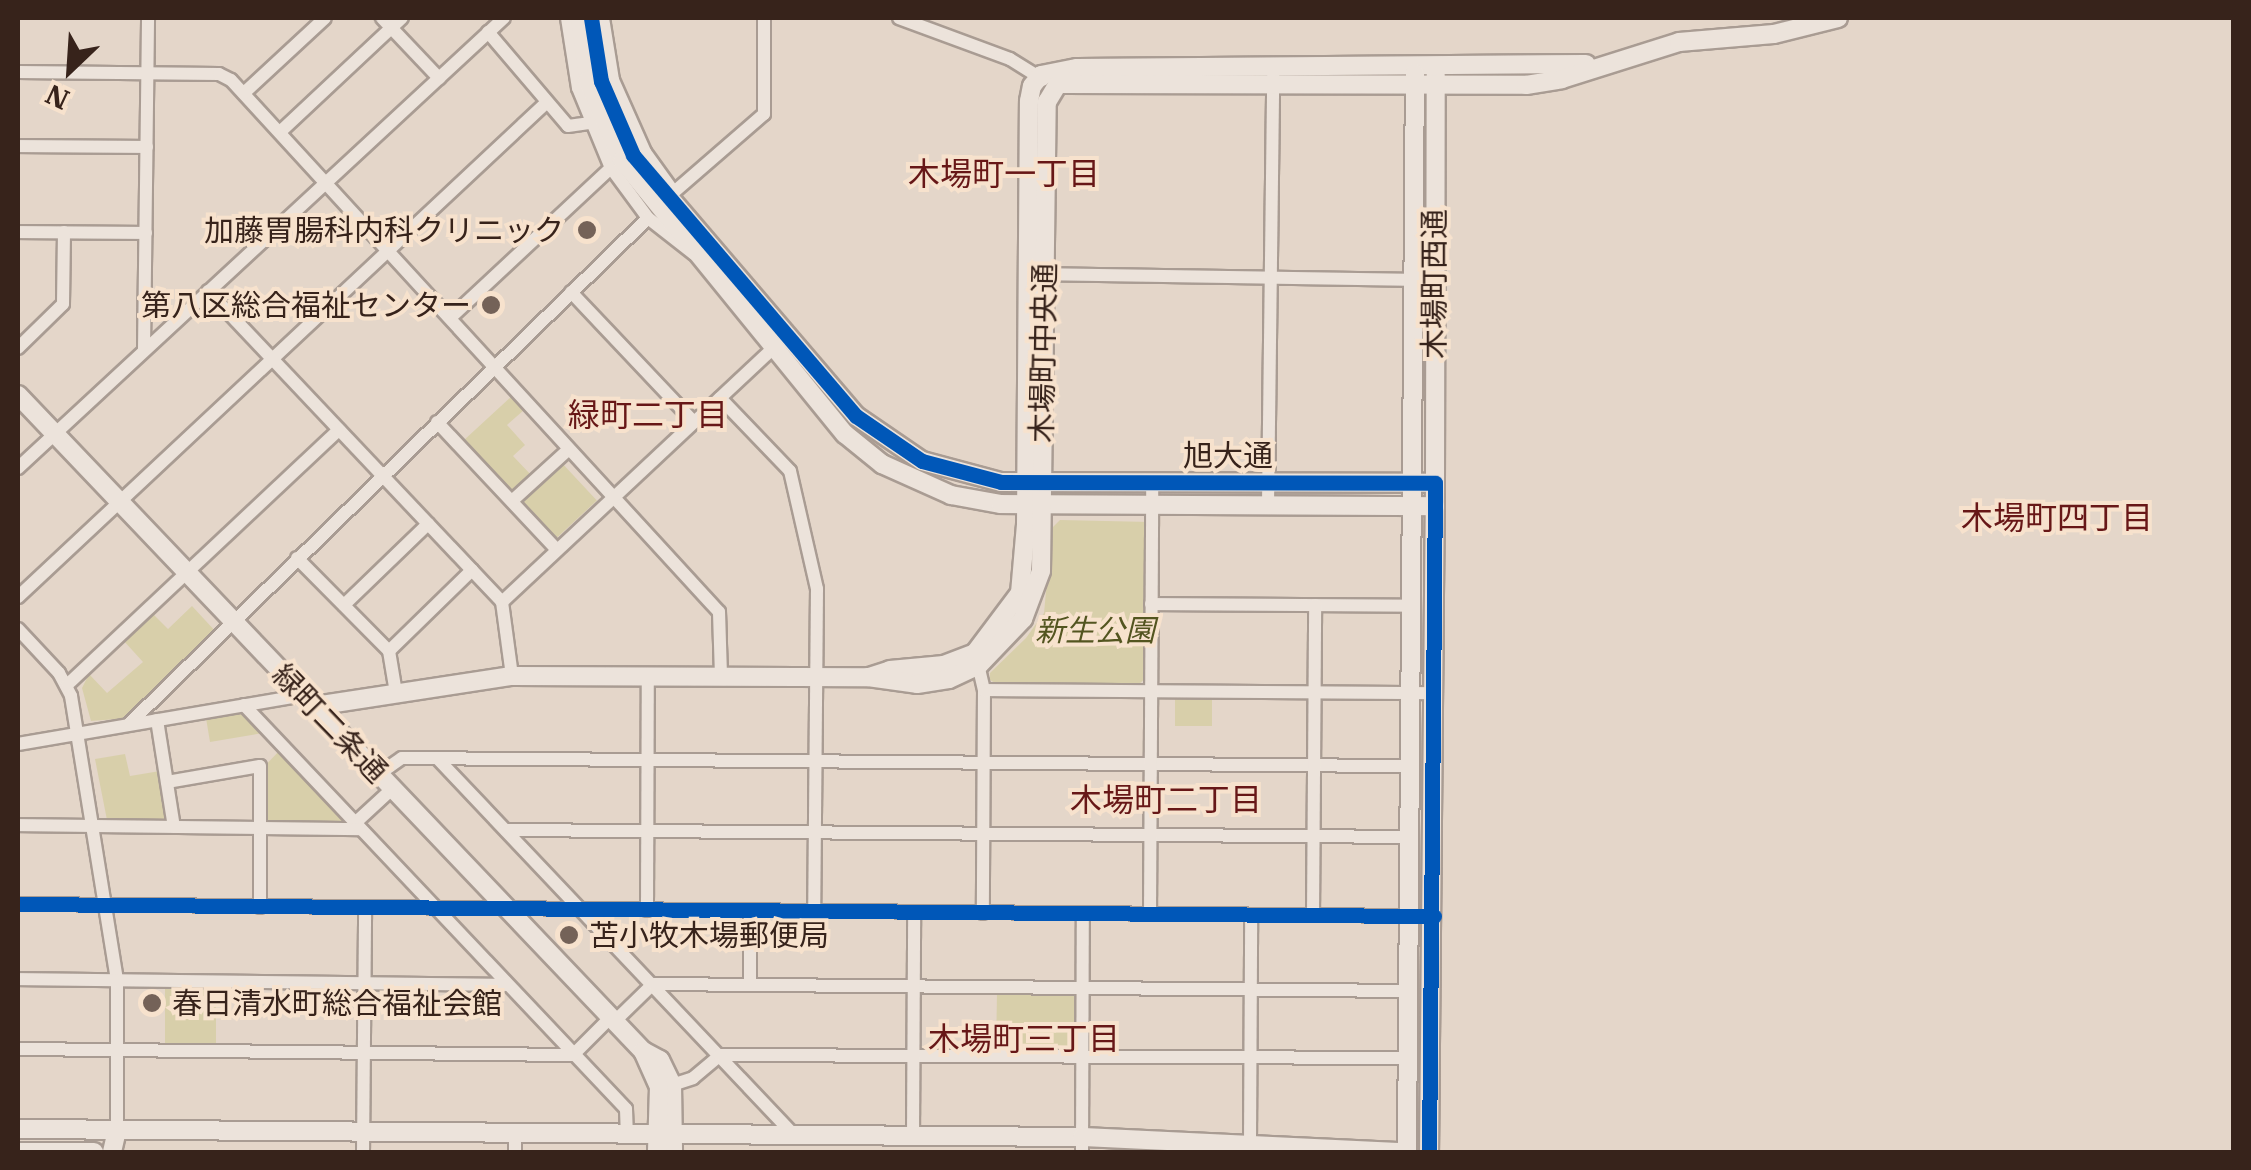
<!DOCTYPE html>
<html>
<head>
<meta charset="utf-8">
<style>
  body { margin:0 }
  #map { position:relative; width:2251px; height:1170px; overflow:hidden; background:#e4d6c9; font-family:"IBM Plex Serif","Noto Sans JP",serif }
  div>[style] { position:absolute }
  .green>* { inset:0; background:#d8cfaa; transform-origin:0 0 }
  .roads { filter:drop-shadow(2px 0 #a99c93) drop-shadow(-2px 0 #a99c93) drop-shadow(0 2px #a99c93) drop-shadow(0 -2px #a99c93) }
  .street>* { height:12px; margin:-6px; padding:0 6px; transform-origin:6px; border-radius:6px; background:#ece3db }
  .secondary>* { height:18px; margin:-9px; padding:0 9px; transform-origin:9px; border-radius:9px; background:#ece3db }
  .cycleway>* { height:15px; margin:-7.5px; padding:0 7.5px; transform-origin:7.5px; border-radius:7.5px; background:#0057b8 }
  .dots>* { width:28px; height:28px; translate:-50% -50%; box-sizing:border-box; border:5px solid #f7e2cd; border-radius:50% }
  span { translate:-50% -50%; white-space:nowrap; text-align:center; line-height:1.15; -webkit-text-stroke:8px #f7e2cd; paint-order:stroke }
  .poi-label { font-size:30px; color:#37231b }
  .right { translate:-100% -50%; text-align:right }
  .left { translate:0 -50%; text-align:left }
  .street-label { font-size:30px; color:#37231b }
  .park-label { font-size:30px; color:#535520; font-style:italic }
  .neighbourhood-label { font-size:32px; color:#671717 }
  .frame { position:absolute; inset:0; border:20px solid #37231b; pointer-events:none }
  .north { position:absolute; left:20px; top:20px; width:100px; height:100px; -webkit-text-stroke:8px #f7e2cd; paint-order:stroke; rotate:205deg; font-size:28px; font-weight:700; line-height:40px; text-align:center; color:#37231b }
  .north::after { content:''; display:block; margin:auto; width:35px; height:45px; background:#37231b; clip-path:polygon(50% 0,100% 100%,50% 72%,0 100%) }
</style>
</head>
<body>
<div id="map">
  <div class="green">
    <i style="clip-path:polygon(512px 396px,524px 410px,507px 425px,525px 445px,513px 456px,532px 476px,513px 494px,463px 441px)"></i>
    <i style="left:560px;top:461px;width:54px;height:58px;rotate:47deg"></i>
    <i style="clip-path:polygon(1060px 520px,1150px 522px,1149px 675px,1138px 685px,997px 684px,990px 680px,990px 673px,1026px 638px,1044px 613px,1052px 528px)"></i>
    <i style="clip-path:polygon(192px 606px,217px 633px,129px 718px,91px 721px,82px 688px,89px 674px,107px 693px,143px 662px,123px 640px,152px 613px,168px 629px)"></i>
    <i style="left:1175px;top:698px;width:37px;height:28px"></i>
    <i style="clip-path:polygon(241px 712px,263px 733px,210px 742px,206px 718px)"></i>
    <i style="clip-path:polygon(279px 751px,344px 819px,341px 824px,263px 824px,263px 768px)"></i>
    <i style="clip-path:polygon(125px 754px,130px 776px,160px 771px,166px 821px,107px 820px,95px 759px)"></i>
    <i style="left:165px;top:986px;width:51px;height:59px"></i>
    <i style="left:997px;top:993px;width:78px;height:58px;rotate:1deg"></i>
  </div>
  <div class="roads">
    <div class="street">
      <i style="left:382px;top:18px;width:83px;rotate:46.5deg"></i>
      <i style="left:567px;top:18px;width:71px;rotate:81.1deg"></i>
      <i style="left:578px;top:88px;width:87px;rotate:67.6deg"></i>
      <i style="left:611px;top:168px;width:62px;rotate:53.5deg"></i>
      <i style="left:648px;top:218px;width:58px;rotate:38deg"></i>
      <i style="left:603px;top:18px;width:63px;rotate:80.8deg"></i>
      <i style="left:613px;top:80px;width:79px;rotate:66deg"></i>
      <i style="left:645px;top:152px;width:44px;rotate:54.2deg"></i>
      <i style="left:899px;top:18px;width:118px;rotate:20.3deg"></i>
      <i style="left:1010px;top:59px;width:39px;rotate:32deg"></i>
      <i style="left:488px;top:32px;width:123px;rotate:49.6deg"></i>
      <i style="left:568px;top:126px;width:21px;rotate:-8deg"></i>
      <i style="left:18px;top:72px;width:201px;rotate:0.6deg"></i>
      <i style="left:219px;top:74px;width:13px;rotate:27deg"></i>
      <i style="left:231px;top:80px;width:722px;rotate:47.47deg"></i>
      <i style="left:719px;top:612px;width:64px;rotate:88.2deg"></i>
      <i style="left:244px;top:93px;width:110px;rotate:-42.8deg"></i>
      <i style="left:280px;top:132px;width:167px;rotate:-43.1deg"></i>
      <i style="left:18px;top:146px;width:129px;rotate:0.4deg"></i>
      <i style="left:674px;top:192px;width:119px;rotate:-40.9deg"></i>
      <i style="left:764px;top:114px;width:96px;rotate:-90deg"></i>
      <i style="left:18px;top:232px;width:128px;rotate:0.4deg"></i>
      <i style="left:1040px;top:274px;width:393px;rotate:0.9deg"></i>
      <i style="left:208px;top:291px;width:428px;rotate:46.6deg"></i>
      <i style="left:502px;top:602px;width:75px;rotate:82.3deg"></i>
      <i style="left:571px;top:292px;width:179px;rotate:46.6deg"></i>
      <i style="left:450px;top:318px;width:220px;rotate:-43deg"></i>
      <i style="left:18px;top:348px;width:63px;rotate:-44.4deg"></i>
      <i style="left:63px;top:304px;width:72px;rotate:-89.2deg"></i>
      <i style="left:144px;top:349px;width:331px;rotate:-89.3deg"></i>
      <i style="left:720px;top:398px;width:101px;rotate:46.2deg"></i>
      <i style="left:790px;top:471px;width:121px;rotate:77.1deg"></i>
      <i style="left:817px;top:589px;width:322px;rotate:90.5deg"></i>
      <i style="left:437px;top:422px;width:175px;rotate:46.8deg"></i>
      <i style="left:18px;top:468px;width:662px;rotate:-42.8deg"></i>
      <i style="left:512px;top:501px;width:77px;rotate:-42.4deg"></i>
      <i style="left:1268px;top:505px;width:438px;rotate:-89.3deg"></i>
      <i style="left:297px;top:558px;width:131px;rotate:45.3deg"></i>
      <i style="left:389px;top:651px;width:43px;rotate:80.5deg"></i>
      <i style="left:18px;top:597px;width:724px;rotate:-43.1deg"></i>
      <i style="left:502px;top:602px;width:371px;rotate:-43.1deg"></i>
      <i style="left:1151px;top:604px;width:262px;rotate:0.4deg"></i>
      <i style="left:344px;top:605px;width:117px;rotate:-44deg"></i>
      <i style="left:18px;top:629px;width:60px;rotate:47deg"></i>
      <i style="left:59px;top:673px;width:26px;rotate:62deg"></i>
      <i style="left:71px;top:696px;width:288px;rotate:80.8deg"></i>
      <i style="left:117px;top:980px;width:150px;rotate:90deg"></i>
      <i style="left:389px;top:651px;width:116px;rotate:-44.3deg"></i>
      <i style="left:977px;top:660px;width:31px;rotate:77deg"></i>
      <i style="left:984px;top:690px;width:223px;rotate:90.3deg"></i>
      <i style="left:67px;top:685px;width:373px;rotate:-43.2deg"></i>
      <i style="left:984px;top:690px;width:451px;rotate:0.4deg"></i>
      <i style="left:244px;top:705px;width:556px;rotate:46.6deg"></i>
      <i style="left:626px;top:1109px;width:25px;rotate:88deg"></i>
      <i style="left:157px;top:720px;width:108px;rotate:81deg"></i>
      <i style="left:129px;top:724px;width:725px;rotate:-44.27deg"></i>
      <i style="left:18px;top:744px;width:290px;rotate:-9.7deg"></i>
      <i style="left:437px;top:758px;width:518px;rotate:46.57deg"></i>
      <i style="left:379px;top:774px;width:28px;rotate:-35deg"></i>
      <i style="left:402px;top:758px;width:1007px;rotate:0.46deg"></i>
      <i style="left:167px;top:782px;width:94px;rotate:-9.8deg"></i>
      <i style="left:260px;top:766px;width:141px;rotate:90deg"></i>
      <i style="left:354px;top:824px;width:53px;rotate:-42.7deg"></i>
      <i style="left:18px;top:825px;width:341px;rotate:0.7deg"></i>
      <i style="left:506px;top:830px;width:903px;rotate:0.44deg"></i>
      <i style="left:18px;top:904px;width:1416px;rotate:0.49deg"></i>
      <i style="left:647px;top:910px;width:235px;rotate:-89.8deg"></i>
      <i style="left:1150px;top:914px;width:432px;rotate:-89.7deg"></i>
      <i style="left:1313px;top:915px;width:310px;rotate:-89.6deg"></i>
      <i style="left:18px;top:979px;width:489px;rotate:0.7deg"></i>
      <i style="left:750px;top:985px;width:74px;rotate:-90deg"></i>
      <i style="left:615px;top:1021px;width:53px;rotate:-44.2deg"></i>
      <i style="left:653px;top:984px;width:757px;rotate:0.53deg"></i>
      <i style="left:18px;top:1049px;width:555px;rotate:0.62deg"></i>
      <i style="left:573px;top:1055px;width:54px;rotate:-45deg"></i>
      <i style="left:672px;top:1085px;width:22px;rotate:-18deg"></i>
      <i style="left:693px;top:1078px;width:35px;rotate:-40deg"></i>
      <i style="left:720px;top:1055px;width:691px;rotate:0.25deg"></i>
      <i style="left:913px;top:1136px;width:224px;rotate:-89.7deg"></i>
      <i style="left:1250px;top:1142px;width:227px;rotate:-89.7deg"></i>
      <i style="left:363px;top:1152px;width:244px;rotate:-89.5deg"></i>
      <i style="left:515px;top:1152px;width:19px;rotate:-90deg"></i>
      <i style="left:1082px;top:1152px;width:239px;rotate:-89.8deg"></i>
    </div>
    <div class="secondary">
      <i style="left:591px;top:18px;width:64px;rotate:81deg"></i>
      <i style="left:601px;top:81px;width:81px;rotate:66.6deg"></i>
      <i style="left:633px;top:155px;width:343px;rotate:49.5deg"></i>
      <i style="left:856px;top:416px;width:80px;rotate:34.3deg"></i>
      <i style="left:922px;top:461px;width:82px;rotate:14.9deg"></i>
      <i style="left:1001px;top:482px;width:434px;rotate:0.1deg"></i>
      <i style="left:1435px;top:483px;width:669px;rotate:90.51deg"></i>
      <i style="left:580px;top:20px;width:61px;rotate:82.4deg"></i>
      <i style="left:588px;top:80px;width:87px;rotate:67deg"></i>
      <i style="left:622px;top:160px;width:353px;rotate:50.9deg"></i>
      <i style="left:845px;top:434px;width:48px;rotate:39deg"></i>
      <i style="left:882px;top:464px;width:76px;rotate:24.2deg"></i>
      <i style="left:951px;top:495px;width:51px;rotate:10.2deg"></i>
      <i style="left:1001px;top:504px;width:434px;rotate:0.3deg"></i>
      <i style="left:18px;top:395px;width:906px;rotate:46.39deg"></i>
      <i style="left:643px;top:1051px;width:19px;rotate:28deg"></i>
      <i style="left:660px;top:1060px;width:28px;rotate:64deg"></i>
      <i style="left:672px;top:1085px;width:67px;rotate:89.1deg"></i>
      <i style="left:1435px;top:483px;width:408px;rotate:-89.9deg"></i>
      <i style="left:869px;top:677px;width:22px;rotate:-18deg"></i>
      <i style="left:890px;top:670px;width:54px;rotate:-5.3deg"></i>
      <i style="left:944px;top:665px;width:33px;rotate:-21deg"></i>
      <i style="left:975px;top:653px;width:75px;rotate:-53.1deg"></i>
      <i style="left:1020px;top:593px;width:69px;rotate:-85deg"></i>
      <i style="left:1026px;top:524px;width:423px;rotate:-89.6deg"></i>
      <i style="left:1029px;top:101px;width:15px;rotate:-79deg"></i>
      <i style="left:1032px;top:86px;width:14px;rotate:-51deg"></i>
      <i style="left:1041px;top:75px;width:37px;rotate:-11deg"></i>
      <i style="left:1077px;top:68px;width:509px;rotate:-0.45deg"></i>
      <i style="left:315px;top:706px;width:199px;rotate:-8.7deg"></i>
      <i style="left:512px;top:676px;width:356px;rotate:0.2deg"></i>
      <i style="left:868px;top:677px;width:49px;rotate:8.1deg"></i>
      <i style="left:917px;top:684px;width:32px;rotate:-9deg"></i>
      <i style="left:949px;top:679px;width:33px;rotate:-25deg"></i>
      <i style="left:979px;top:665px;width:64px;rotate:-46.3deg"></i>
      <i style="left:1023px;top:619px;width:51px;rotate:-69.4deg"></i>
      <i style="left:1041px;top:571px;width:469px;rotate:-89.3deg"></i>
      <i style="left:1047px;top:102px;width:21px;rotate:-59deg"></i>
      <i style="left:1058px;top:84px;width:468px;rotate:0.1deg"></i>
      <i style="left:1526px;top:85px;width:36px;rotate:-9deg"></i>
      <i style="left:1562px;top:79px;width:123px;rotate:-17.5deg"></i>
      <i style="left:1679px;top:42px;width:95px;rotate:-4.8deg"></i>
      <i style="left:1774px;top:34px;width:66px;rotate:-14deg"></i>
      <i style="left:643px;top:1051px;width:39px;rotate:66deg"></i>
      <i style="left:659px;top:1087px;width:65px;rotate:91.8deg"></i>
      <i style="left:18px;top:1129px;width:1064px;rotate:0.43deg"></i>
      <i style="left:1082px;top:1137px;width:323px;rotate:2.7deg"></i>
      <i style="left:18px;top:1152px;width:76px"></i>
      <i style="left:112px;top:1152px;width:23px;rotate:-77deg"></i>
      <i style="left:1407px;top:1152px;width:1079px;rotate:-89.58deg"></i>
    </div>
  </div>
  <div class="cycleway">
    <i style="left:591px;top:18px;width:64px;rotate:81deg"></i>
    <i style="left:601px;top:81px;width:81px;rotate:66.6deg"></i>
    <i style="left:633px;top:155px;width:343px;rotate:49.5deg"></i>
    <i style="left:856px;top:416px;width:80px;rotate:34.3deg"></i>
    <i style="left:922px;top:461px;width:82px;rotate:14.9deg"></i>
    <i style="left:1001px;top:482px;width:434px;rotate:0.1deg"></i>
    <i style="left:1435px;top:483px;width:669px;rotate:90.51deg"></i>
    <i style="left:18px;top:904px;width:1416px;rotate:0.49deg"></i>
  </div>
  <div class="dots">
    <i style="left:587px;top:230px;background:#746258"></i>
    <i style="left:491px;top:305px;background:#746258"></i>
    <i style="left:569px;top:935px;background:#746258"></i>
    <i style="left:152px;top:1003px;background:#746258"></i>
  </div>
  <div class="poi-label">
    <span class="right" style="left:564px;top:230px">加藤胃腸科内科クリニック</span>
    <span class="right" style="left:471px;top:305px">第八区総合福祉センター</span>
    <span class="left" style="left:589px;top:935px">苫小牧木場郵便局</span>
    <span class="left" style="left:172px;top:1003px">春日清水町総合福祉会館</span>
  </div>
  <div class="street-label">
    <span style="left:1434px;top:284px;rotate:-90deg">木場町西通</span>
    <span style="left:1043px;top:353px;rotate:-89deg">木場町中央通</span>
    <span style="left:1228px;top:455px">旭大通</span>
    <span style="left:330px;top:723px;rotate:46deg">緑町二条通</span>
  </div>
  <div class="park-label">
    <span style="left:1095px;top:630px">新生公園</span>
  </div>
  <div class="neighbourhood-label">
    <span style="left:1004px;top:173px">木場町一丁目</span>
    <span style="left:648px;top:414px">緑町二丁目</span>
    <span style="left:2057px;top:517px">木場町四丁目</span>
    <span style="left:1166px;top:799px">木場町二丁目</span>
    <span style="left:1024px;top:1038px">木場町三丁目</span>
  </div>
  <div class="frame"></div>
  <div class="north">N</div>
</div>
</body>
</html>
